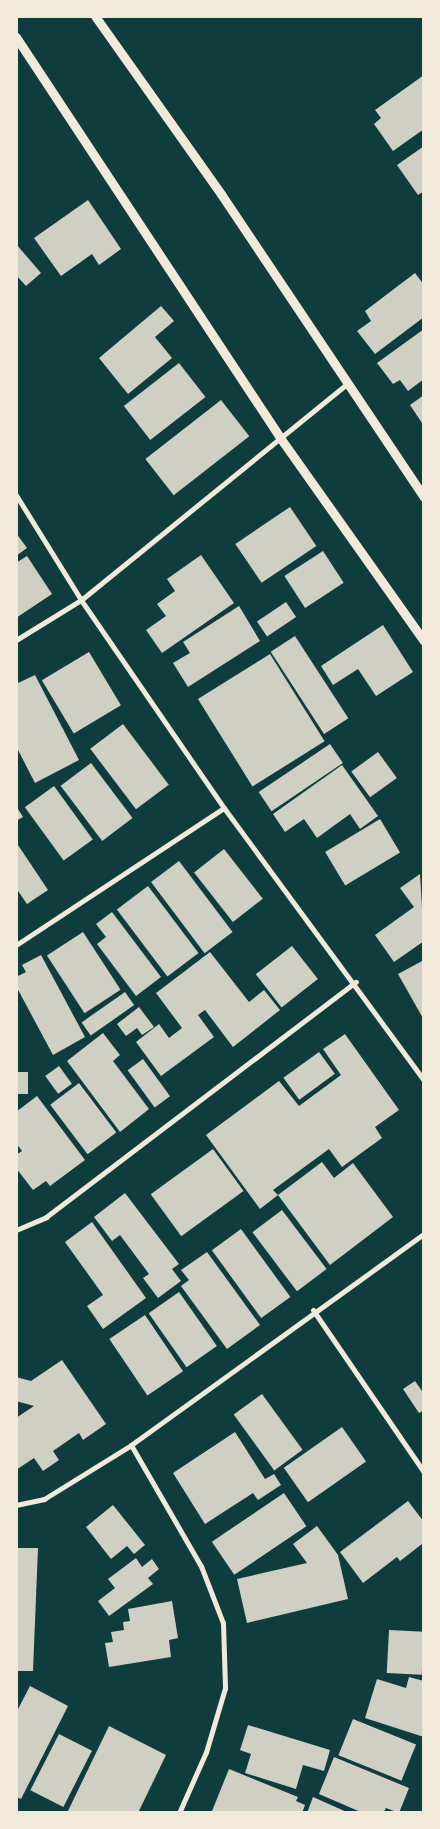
<!DOCTYPE html>
<html>
<head>
<meta charset="utf-8">
<style>
  body { margin:0 }
  #map { position:relative; width:440px; height:1829px; overflow:hidden; background:#0f3d3e; font-family:"Public Sans",sans-serif }
  div>[style] { position:absolute }
  .building>* { inset:0; background:#cfcfc3; transform-origin:0 0 }
  .minor>* { height:5px; margin:-2.5px; padding:0 2.5px; transform-origin:2.5px; border-radius:2.5px; background:#f1e9da }
  .tertiary>* { height:9px; margin:-4.5px; padding:0 4.5px; transform-origin:4.5px; border-radius:4.5px; background:#f1e9da }
  span { translate:-50% -50%; white-space:nowrap; text-align:center; line-height:1.15; -webkit-text-stroke:4px #f1e9da; paint-order:stroke }
  .frame { position:absolute; inset:0; border:18px solid #f1e9da; pointer-events:none }
</style>
</head>
<body>
<div id="map">
  <div class="building">
    <i style="clip-path:polygon(424px 75px,424px 129px,393px 151px,374px 124px,381px 118px,375px 110px)"></i>
    <i style="clip-path:polygon(424px 146px,424px 191px,418px 195px,397px 165px)"></i>
    <i style="clip-path:polygon(88px 200px,121px 249px,99px 265px,92px 254px,61px 276px,34px 238px)"></i>
    <i style="clip-path:polygon(16px 244px,41px 273px,26px 286px,16px 275px)"></i>
    <i style="clip-path:polygon(415px 273px,424px 285px,424px 317px,375px 354px,357px 331px,371px 321px,365px 311px)"></i>
    <i style="clip-path:polygon(161px 306px,174px 321px,155px 337px,172px 358px,128px 394px,99px 358px)"></i>
    <i style="clip-path:polygon(424px 329px,424px 379px,408px 391px,400px 380px,393px 384px,377px 363px)"></i>
    <i style="left:179px;top:363px;width:43px;height:70px;rotate:52deg"></i>
    <i style="clip-path:polygon(424px 395px,424px 426px,410px 405px)"></i>
    <i style="left:221px;top:400px;width:46px;height:96px;rotate:52deg"></i>
    <i style="left:290px;top:507px;width:47px;height:66px;rotate:56deg"></i>
    <i style="clip-path:polygon(16px 533px,27px 548px,16px 556px)"></i>
    <i style="left:323px;top:551px;width:38px;height:46px;rotate:57deg"></i>
    <i style="clip-path:polygon(201px 555px,234px 603px,162px 653px,146px 630px,166px 616px,157px 604px,175px 591px,167px 579px)"></i>
    <i style="clip-path:polygon(27px 556px,52px 594px,16px 618px,16px 563px)"></i>
    <i style="left:286px;top:602px;width:18px;height:35px;rotate:56deg"></i>
    <i style="clip-path:polygon(239px 606px,260px 641px,188px 687px,173px 663px,190px 653px,183px 642px)"></i>
    <i style="clip-path:polygon(383px 625px,413px 672px,376px 696px,358px 669px,333px 685px,321px 666px)"></i>
    <i style="left:295px;top:636px;width:98px;height:29px;rotate:57deg"></i>
    <i style="left:89px;top:652px;width:62px;height:55px;rotate:59deg"></i>
    <i style="left:270px;top:654px;width:103px;height:85px;rotate:58deg"></i>
    <i style="clip-path:polygon(35px 675px,79px 760px,35px 783px,16px 746px,16px 684px)"></i>
    <i style="left:123px;top:724px;width:76px;height:41px;rotate:53deg"></i>
    <i style="left:330px;top:744px;width:23px;height:86px;rotate:56deg"></i>
    <i style="left:378px;top:752px;width:32px;height:33px;rotate:54deg"></i>
    <i style="left:91px;top:763px;width:69px;height:38px;rotate:53deg"></i>
    <i style="clip-path:polygon(342px 765px,378px 816px,360px 829px,350px 814px,317px 838px,304px 819px,285px 832px,273px 814px)"></i>
    <i style="left:54px;top:786px;width:66px;height:36px;rotate:54deg"></i>
    <i style="clip-path:polygon(18px 809px,23px 817px,16px 821px,16px 810px)"></i>
    <i style="left:380px;top:819px;width:39px;height:64px;rotate:59deg"></i>
    <i style="clip-path:polygon(16px 842px,48px 890px,27px 904px,16px 888px)"></i>
    <i style="left:224px;top:849px;width:63px;height:38px;rotate:52deg"></i>
    <i style="left:179px;top:861px;width:89px;height:35px;rotate:53deg"></i>
    <i style="clip-path:polygon(420px 874px,424px 941px,394px 962px,375px 935px,414px 907px,400px 888px)"></i>
    <i style="left:148px;top:886px;width:84px;height:39px;rotate:53deg"></i>
    <i style="clip-path:polygon(112px 912px,161px 977px,136px 996px,97px 944px,106px 937px,96px 924px)"></i>
    <i style="left:83px;top:932px;width:69px;height:43px;rotate:57deg"></i>
    <i style="left:292px;top:946px;width:42px;height:46px;rotate:52deg"></i>
    <i style="clip-path:polygon(210px 952px,249px 1002px,264px 990px,280px 1010px,233px 1047px,205px 1010px,198px 1015px,214px 1037px,161px 1076px,136px 1042px,159px 1024px,169px 1038px,182px 1028px,156px 993px)"></i>
    <i style="clip-path:polygon(41px 955px,85px 1037px,53px 1055px,16px 986px,16px 977px,26px 972px,22px 965px)"></i>
    <i style="clip-path:polygon(424px 960px,424px 1020px,398px 974px)"></i>
    <i style="left:125px;top:992px;width:16px;height:53px;rotate:55deg"></i>
    <i style="clip-path:polygon(139px 1007px,154px 1027px,142px 1035px,137px 1028px,126px 1036px,117px 1024px)"></i>
    <i style="clip-path:polygon(103px 1033px,120px 1055px,113px 1061px,149px 1109px,120px 1132px,67px 1061px)"></i>
    <i style="clip-path:polygon(345px 1034px,399px 1110px,375px 1127px,382px 1138px,342px 1167px,329px 1149px,273px 1190px,278px 1195px,260px 1209px,206px 1135px,279px 1081px,299px 1106px,341px 1075px,323px 1049px)"></i>
    <i style="left:319px;top:1052px;width:27px;height:44px;rotate:54deg"></i>
    <i style="left:143px;top:1059px;width:46px;height:19px;rotate:54deg"></i>
    <i style="left:59px;top:1066px;width:22px;height:17px;rotate:54deg"></i>
    <i style="left:16px;top:1072px;width:12px;height:22px"></i>
    <i style="left:79px;top:1083px;width:62px;height:36px;rotate:53deg"></i>
    <i style="clip-path:polygon(37px 1096px,85px 1160px,50px 1186px,46px 1181px,33px 1190px,16px 1168px,16px 1155px,22px 1151px,16px 1143px,16px 1112px)"></i>
    <i style="left:213px;top:1149px;width:52px;height:77px;rotate:54deg"></i>
    <i style="clip-path:polygon(322px 1162px,334px 1178px,353px 1163px,393px 1217px,330px 1265px,278px 1195px)"></i>
    <i style="clip-path:polygon(125px 1193px,179px 1264px,172px 1269px,181px 1281px,158px 1298px,143px 1278px,149px 1274px,120px 1235px,112px 1241px,94px 1217px)"></i>
    <i style="left:282px;top:1210px;width:74px;height:37px;rotate:53deg"></i>
    <i style="clip-path:polygon(92px 1222px,146px 1298px,103px 1329px,87px 1306px,103px 1295px,65px 1242px)"></i>
    <i style="left:241px;top:1229px;width:84px;height:36px;rotate:54deg"></i>
    <i style="clip-path:polygon(207px 1252px,260px 1325px,227px 1349px,181px 1286px,189px 1280px,181px 1270px)"></i>
    <i style="left:179px;top:1292px;width:66px;height:37px;rotate:55deg"></i>
    <i style="left:145px;top:1315px;width:68px;height:43px;rotate:56deg"></i>
    <i style="clip-path:polygon(62px 1360px,106px 1424px,83px 1440px,79px 1433px,53px 1451px,59px 1460px,43px 1471px,34px 1458px,16px 1470px,16px 1418px,34px 1406px,16px 1401px,16px 1377px,31px 1381px)"></i>
    <i style="clip-path:polygon(415px 1381px,424px 1394px,424px 1410px,419px 1413px,403px 1389px)"></i>
    <i style="left:262px;top:1394px;width:69px;height:35px;rotate:54deg"></i>
    <i style="left:342px;top:1427px;width:42px;height:71px;rotate:55deg"></i>
    <i style="clip-path:polygon(235px 1432px,265px 1479px,274px 1474px,281px 1485px,258px 1500px,253px 1493px,205px 1524px,173px 1473px)"></i>
    <i style="left:284px;top:1493px;width:40px;height:87px;rotate:56deg"></i>
    <i style="clip-path:polygon(408px 1501px,424px 1522px,424px 1547px,422px 1544px,400px 1561px,397px 1557px,363px 1583px,340px 1552px)"></i>
    <i style="clip-path:polygon(113px 1505px,145px 1545px,134px 1554px,127px 1546px,111px 1559px,86px 1527px)"></i>
    <i style="clip-path:polygon(317px 1526px,338px 1555px,348px 1599px,247px 1623px,237px 1579px,307px 1563px,293px 1544px)"></i>
    <i style="clip-path:polygon(16px 1548px,38px 1548px,33px 1671px,16px 1671px)"></i>
    <i style="clip-path:polygon(136px 1558px,142px 1567px,152px 1559px,159px 1569px,148px 1578px,153px 1584px,109px 1616px,98px 1601px,115px 1588px,108px 1579px)"></i>
    <i style="clip-path:polygon(172px 1601px,178px 1638px,169px 1640px,171px 1657px,109px 1667px,105px 1643px,113px 1642px,111px 1632px,124px 1630px,123px 1622px,130px 1621px,128px 1609px)"></i>
    <i style="left:389px;top:1630px;width:35px;height:43px;rotate:3deg"></i>
    <i style="clip-path:polygon(409px 1677px,424px 1681px,424px 1737px,365px 1718px,377px 1679px,406px 1688px)"></i>
    <i style="clip-path:polygon(30px 1686px,68px 1706px,21px 1799px,16px 1797px,16px 1713px)"></i>
    <i style="left:353px;top:1719px;width:68px;height:39px;rotate:22deg"></i>
    <i style="clip-path:polygon(248px 1725px,330px 1750px,324px 1771px,303px 1765px,296px 1789px,245px 1773px,251px 1754px,240px 1750px)"></i>
    <i style="clip-path:polygon(109px 1726px,166px 1755px,138px 1813px,67px 1813px)"></i>
    <i style="left:59px;top:1734px;width:37px;height:63px;rotate:27deg"></i>
    <i style="clip-path:polygon(334px 1757px,409px 1788px,399px 1813px,386px 1808px,383px 1813px,363px 1813px,319px 1794px)"></i>
    <i style="clip-path:polygon(229px 1769px,298px 1797px,296px 1801px,305px 1805px,302px 1813px,212px 1811px)"></i>
    <i style="clip-path:polygon(313px 1797px,349px 1813px,307px 1813px)"></i>
  </div>
  <div class="minor">
    <i style="left:16px;top:495px;width:123px;rotate:58.2deg"></i>
    <i style="left:81px;top:600px;width:252px;rotate:55.5deg"></i>
    <i style="left:224px;top:808px;width:338px;rotate:53.7deg"></i>
    <i style="left:16px;top:640px;width:76px;rotate:-31.6deg"></i>
    <i style="left:81px;top:600px;width:344px;rotate:-39.1deg"></i>
    <i style="left:16px;top:945px;width:249px;rotate:-33.4deg"></i>
    <i style="left:16px;top:1230px;width:33px;rotate:-23deg"></i>
    <i style="left:46px;top:1217px;width:389px;rotate:-37.2deg"></i>
    <i style="left:313px;top:1310px;width:196px;rotate:55.6deg"></i>
    <i style="left:131px;top:1445px;width:140px;rotate:60deg"></i>
    <i style="left:201px;top:1566px;width:61px;rotate:68.9deg"></i>
    <i style="left:223px;top:1623px;width:65px;rotate:88.2deg"></i>
    <i style="left:225px;top:1688px;width:67px;rotate:106.5deg"></i>
    <i style="left:206px;top:1752px;width:67px;rotate:113.9deg"></i>
    <i style="left:16px;top:1505px;width:29px;rotate:-12deg"></i>
    <i style="left:44px;top:1499px;width:102px;rotate:-31.8deg"></i>
    <i style="left:131px;top:1445px;width:361px;rotate:-35.8deg"></i>
  </div>
  <div class="tertiary">
    <i style="left:95px;top:16px;width:218px;rotate:54.7deg"></i>
    <i style="left:221px;top:194px;width:365px;rotate:56.2deg"></i>
    <i style="left:16px;top:37px;width:481px;rotate:56.6deg"></i>
    <i style="left:281px;top:439px;width:247px;rotate:54.7deg"></i>
  </div>
  <div class="frame"></div>
</div>
</body>
</html>
